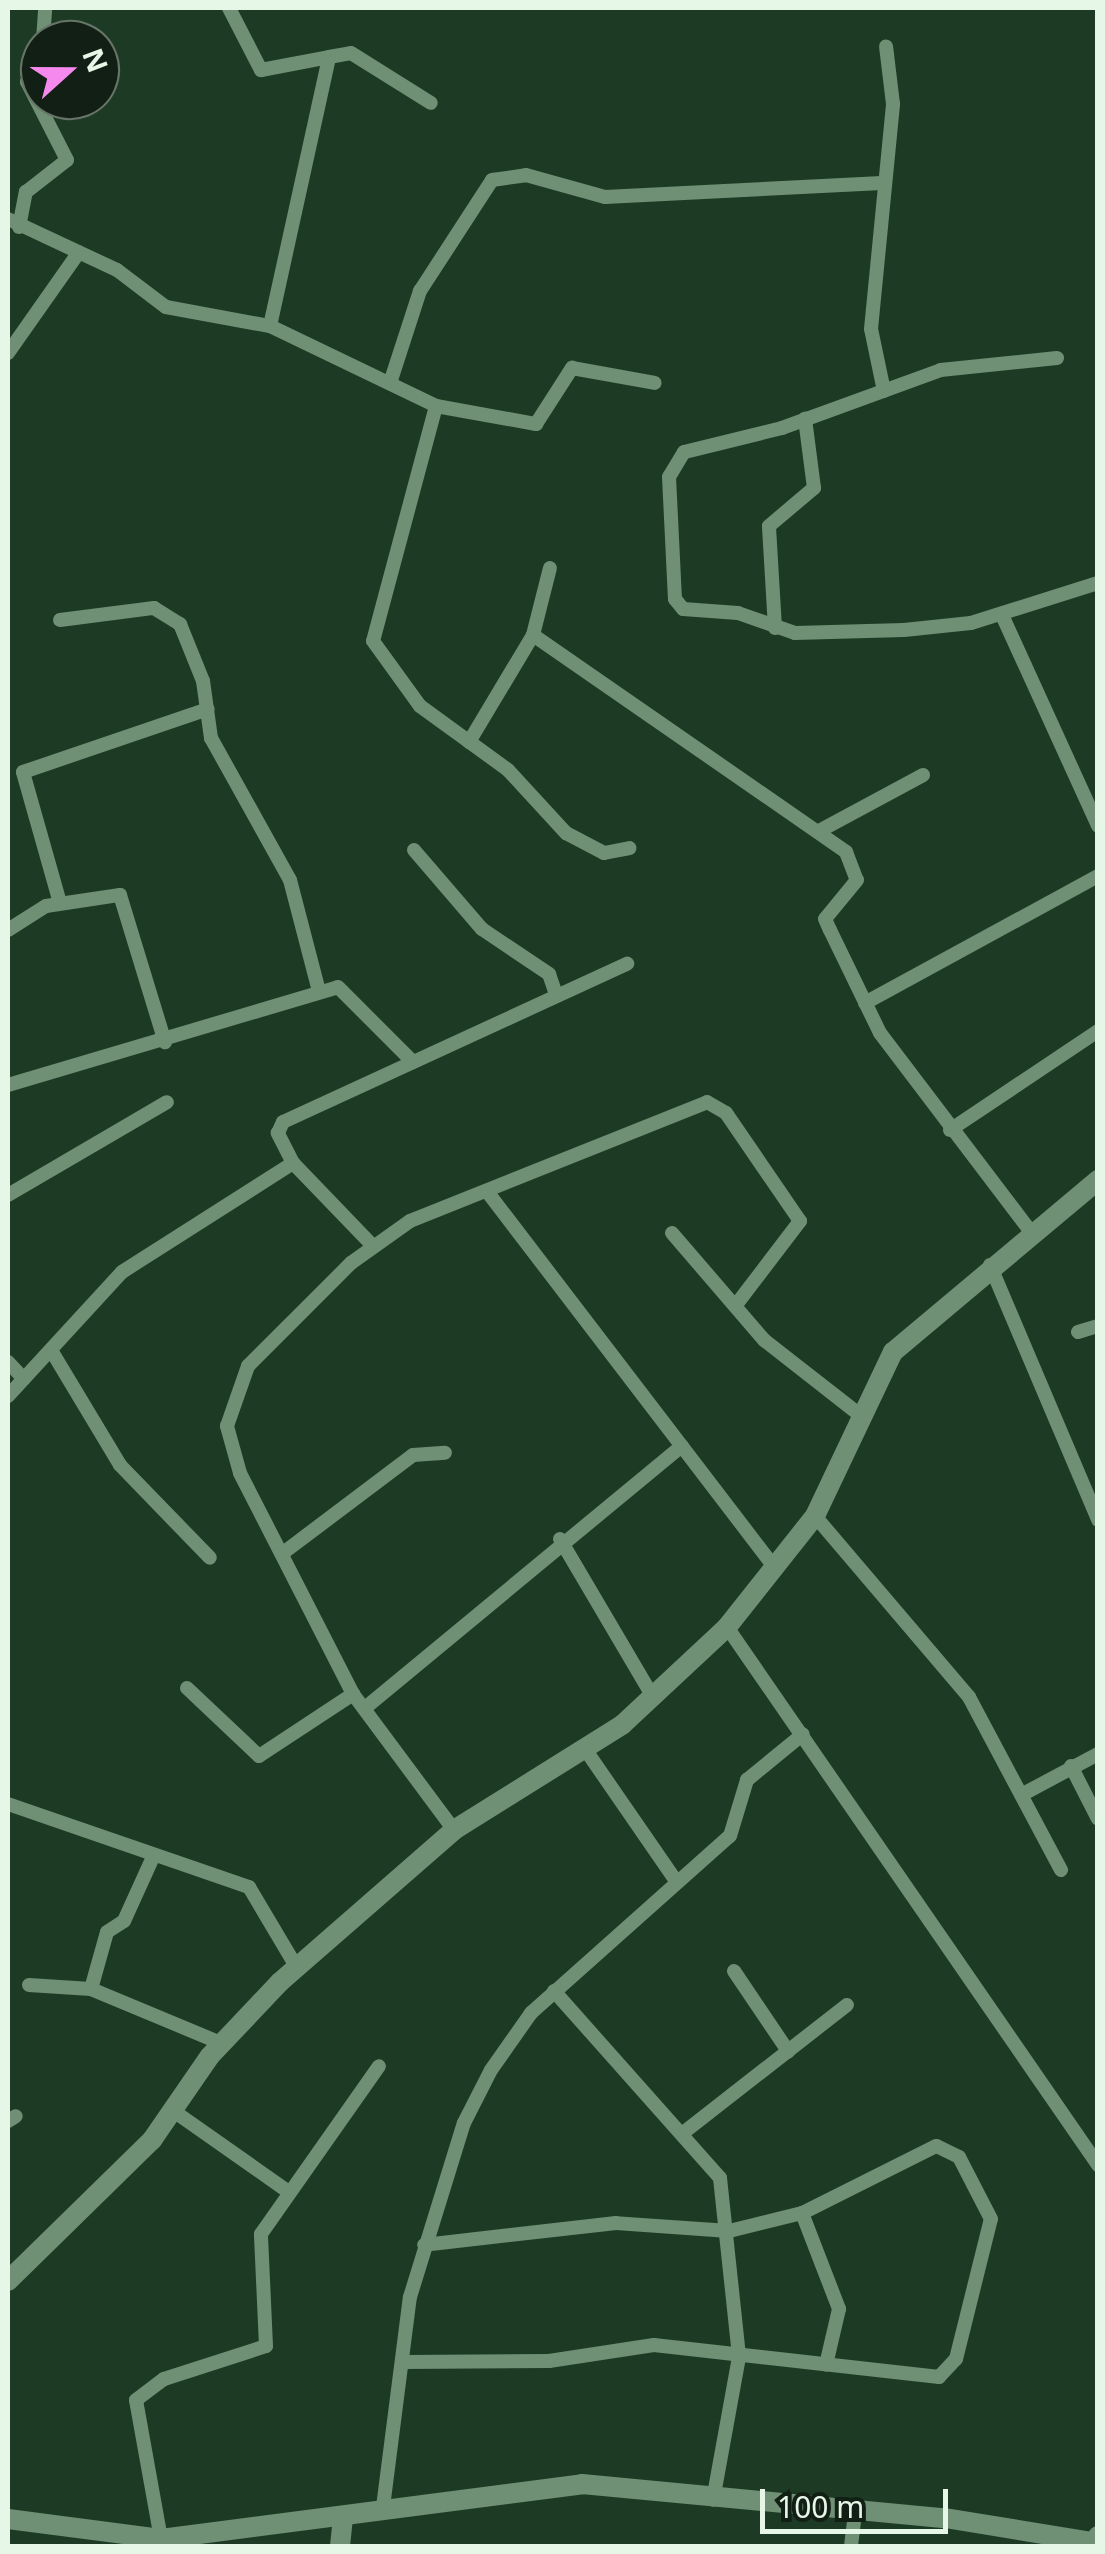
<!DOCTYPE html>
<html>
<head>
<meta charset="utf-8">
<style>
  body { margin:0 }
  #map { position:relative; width:1105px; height:2554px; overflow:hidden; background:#1d3b24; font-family:"Noto Sans",sans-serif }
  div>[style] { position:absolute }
  .street>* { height:14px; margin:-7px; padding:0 7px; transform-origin:7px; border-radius:7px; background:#6f9074 }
  .secondary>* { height:20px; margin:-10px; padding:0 10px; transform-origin:10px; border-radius:10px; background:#6f9074 }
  span { translate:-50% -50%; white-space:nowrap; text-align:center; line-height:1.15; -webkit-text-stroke:8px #121f14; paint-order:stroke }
  .frame { position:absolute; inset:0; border:10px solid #e6f7e8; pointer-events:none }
  .north { position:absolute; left:20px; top:20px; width:100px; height:100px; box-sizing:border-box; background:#121f14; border:2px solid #677569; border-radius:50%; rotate:69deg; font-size:28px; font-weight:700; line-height:40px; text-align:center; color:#e6f7e8 }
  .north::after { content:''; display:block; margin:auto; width:35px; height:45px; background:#f589ee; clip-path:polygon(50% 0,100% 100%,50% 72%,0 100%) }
  .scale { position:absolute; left:760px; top:2489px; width:188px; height:45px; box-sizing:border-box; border:5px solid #e6f7e8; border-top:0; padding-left:12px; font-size:30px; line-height:35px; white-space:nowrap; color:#e6f7e8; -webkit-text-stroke:8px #121f14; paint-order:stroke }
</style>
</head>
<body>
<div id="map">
  <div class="street">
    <i style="left:229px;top:8px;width:70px;rotate:62.7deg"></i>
    <i style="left:261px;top:70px;width:69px;rotate:-10.8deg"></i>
    <i style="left:43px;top:40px;width:32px;rotate:-86deg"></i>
    <i style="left:8px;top:219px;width:120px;rotate:25.1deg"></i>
    <i style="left:117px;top:270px;width:61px;rotate:37.1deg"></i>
    <i style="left:166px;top:307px;width:106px;rotate:10.4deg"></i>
    <i style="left:270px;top:326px;width:184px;rotate:25.7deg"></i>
    <i style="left:436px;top:406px;width:102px;rotate:10.2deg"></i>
    <i style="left:536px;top:424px;width:67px;rotate:-57.3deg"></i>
    <i style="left:572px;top:368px;width:84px;rotate:10.2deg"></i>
    <i style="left:19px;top:227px;width:36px;rotate:-79deg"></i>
    <i style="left:26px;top:192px;width:52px;rotate:-38deg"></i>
    <i style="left:67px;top:160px;width:88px;rotate:-117.1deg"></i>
    <i style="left:27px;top:82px;width:34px;rotate:-67deg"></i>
    <i style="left:270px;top:326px;width:275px;rotate:-77.6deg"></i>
    <i style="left:329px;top:57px;width:22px;rotate:-10deg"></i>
    <i style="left:351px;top:53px;width:94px;rotate:32deg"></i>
    <i style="left:8px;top:353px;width:123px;rotate:-54.9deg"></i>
    <i style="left:1057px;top:358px;width:117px;rotate:174.1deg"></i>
    <i style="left:941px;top:370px;width:169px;rotate:160deg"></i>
    <i style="left:782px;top:428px;width:101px;rotate:166.2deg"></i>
    <i style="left:684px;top:452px;width:29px;rotate:121deg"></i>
    <i style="left:669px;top:477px;width:122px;rotate:87.2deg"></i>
    <i style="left:675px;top:599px;width:13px;rotate:51deg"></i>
    <i style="left:683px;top:609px;width:55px;rotate:4.2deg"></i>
    <i style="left:738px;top:613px;width:60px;rotate:19.3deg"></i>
    <i style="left:795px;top:633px;width:109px;rotate:-1.6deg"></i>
    <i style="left:904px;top:630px;width:67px;rotate:-6deg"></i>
    <i style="left:971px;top:623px;width:133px;rotate:-17.5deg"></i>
    <i style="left:391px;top:380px;width:94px;rotate:-72deg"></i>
    <i style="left:420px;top:291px;width:132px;rotate:-57deg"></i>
    <i style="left:492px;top:180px;width:34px;rotate:-8deg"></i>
    <i style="left:526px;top:175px;width:82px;rotate:15.6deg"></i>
    <i style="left:605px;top:197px;width:277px;rotate:-2.9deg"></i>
    <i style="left:884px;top:391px;width:63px;rotate:-101.8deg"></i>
    <i style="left:871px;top:329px;width:226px;rotate:-84.4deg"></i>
    <i style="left:893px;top:104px;width:58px;rotate:-96.9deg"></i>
    <i style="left:436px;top:406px;width:243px;rotate:105deg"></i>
    <i style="left:373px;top:641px;width:80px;rotate:54.1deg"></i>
    <i style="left:420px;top:706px;width:109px;rotate:36deg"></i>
    <i style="left:508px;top:770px;width:86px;rotate:47.4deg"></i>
    <i style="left:566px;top:833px;width:43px;rotate:27.8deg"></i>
    <i style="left:604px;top:853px;width:26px;rotate:-11deg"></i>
    <i style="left:1002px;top:615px;width:232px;rotate:65.5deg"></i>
    <i style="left:60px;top:620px;width:95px;rotate:-7.3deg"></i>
    <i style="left:154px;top:608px;width:31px;rotate:32deg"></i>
    <i style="left:180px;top:624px;width:61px;rotate:68deg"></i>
    <i style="left:203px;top:681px;width:58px;rotate:82deg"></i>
    <i style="left:211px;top:738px;width:162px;rotate:60.9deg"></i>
    <i style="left:290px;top:880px;width:115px;rotate:75.4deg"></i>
    <i style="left:775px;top:628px;width:102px;rotate:-93.4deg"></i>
    <i style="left:769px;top:526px;width:59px;rotate:-40.2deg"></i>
    <i style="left:814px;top:488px;width:70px;rotate:-97.4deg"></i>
    <i style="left:533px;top:635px;width:381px;rotate:34.7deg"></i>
    <i style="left:846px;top:852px;width:30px;rotate:69deg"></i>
    <i style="left:857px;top:880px;width:50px;rotate:129.4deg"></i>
    <i style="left:825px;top:919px;width:12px;rotate:66deg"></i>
    <i style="left:830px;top:930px;width:114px;rotate:64.1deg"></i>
    <i style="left:880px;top:1033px;width:246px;rotate:52.8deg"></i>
    <i style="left:469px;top:742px;width:125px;rotate:-59.1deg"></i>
    <i style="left:533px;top:635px;width:69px;rotate:-75.8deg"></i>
    <i style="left:821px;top:830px;width:116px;rotate:-28.3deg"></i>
    <i style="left:414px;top:850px;width:104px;rotate:49.3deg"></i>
    <i style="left:482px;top:929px;width:81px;rotate:33.9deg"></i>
    <i style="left:549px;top:974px;width:21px;rotate:71deg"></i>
    <i style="left:60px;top:903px;width:136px;rotate:-105.8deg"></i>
    <i style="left:23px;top:772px;width:195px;rotate:-18.8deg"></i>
    <i style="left:8px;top:930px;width:45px;rotate:-32.3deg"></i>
    <i style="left:46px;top:906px;width:75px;rotate:-8.5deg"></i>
    <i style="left:120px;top:895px;width:154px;rotate:73deg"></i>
    <i style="left:865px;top:1003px;width:265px;rotate:-28.6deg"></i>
    <i style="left:8px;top:1085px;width:344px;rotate:-16.5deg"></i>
    <i style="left:338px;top:987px;width:106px;rotate:45deg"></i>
    <i style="left:950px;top:1130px;width:178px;rotate:-33.8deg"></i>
    <i style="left:489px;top:1194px;width:467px;rotate:52.6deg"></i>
    <i style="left:8px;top:1195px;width:184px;rotate:-30.3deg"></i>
    <i style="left:672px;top:1233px;width:141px;rotate:49.3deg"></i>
    <i style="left:764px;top:1340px;width:122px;rotate:38deg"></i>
    <i style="left:372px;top:1245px;width:114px;rotate:-133.9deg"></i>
    <i style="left:293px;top:1163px;width:34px;rotate:-117deg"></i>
    <i style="left:278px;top:1133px;width:12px;rotate:-66deg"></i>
    <i style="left:283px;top:1122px;width:379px;rotate:-24.7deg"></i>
    <i style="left:990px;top:1265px;width:277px;rotate:67deg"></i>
    <i style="left:1078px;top:1332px;width:21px;rotate:-17deg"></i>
    <i style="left:51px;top:1350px;width:134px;rotate:59deg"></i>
    <i style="left:120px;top:1465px;width:129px;rotate:45.9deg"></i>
    <i style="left:8px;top:1362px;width:23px;rotate:47deg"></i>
    <i style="left:8px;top:1396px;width:168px;rotate:-47.4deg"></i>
    <i style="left:122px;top:1272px;width:203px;rotate:-32.5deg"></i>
    <i style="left:815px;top:1516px;width:238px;rotate:49.6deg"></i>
    <i style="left:969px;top:1697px;width:196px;rotate:62deg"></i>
    <i style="left:560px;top:1539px;width:181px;rotate:59.5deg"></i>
    <i style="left:283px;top:1553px;width:163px;rotate:-37deg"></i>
    <i style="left:413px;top:1455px;width:32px;rotate:-4deg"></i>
    <i style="left:727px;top:1627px;width:654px;rotate:55.41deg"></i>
    <i style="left:187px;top:1688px;width:99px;rotate:43.4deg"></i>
    <i style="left:259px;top:1756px;width:113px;rotate:-33.4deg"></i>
    <i style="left:365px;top:1708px;width:411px;rotate:-39.6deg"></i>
    <i style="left:585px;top:1749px;width:157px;rotate:55.4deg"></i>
    <i style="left:1071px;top:1766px;width:59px;rotate:63deg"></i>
    <i style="left:1023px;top:1794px;width:85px;rotate:-28.1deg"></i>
    <i style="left:8px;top:1804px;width:255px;rotate:19deg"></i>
    <i style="left:249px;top:1887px;width:94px;rotate:59.3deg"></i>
    <i style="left:454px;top:1830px;width:169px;rotate:-126.6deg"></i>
    <i style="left:353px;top:1694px;width:248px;rotate:-117.1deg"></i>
    <i style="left:240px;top:1473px;width:49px;rotate:-105.5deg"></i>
    <i style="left:227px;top:1426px;width:64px;rotate:-70.7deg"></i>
    <i style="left:248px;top:1366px;width:146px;rotate:-45deg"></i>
    <i style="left:351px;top:1263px;width:72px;rotate:-35.4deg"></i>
    <i style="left:410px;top:1221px;width:320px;rotate:-21.8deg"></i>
    <i style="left:707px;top:1102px;width:22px;rotate:30deg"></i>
    <i style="left:726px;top:1113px;width:131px;rotate:55.6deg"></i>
    <i style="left:800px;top:1221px;width:106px;rotate:127.3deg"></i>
    <i style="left:734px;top:1971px;width:97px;rotate:56deg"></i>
    <i style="left:29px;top:1985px;width:62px;rotate:3.7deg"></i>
    <i style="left:91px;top:1989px;width:141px;rotate:22.6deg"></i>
    <i style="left:91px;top:1989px;width:59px;rotate:-74.3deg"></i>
    <i style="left:107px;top:1932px;width:20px;rotate:-33deg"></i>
    <i style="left:124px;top:1921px;width:70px;rotate:-65.6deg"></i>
    <i style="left:554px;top:1991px;width:250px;rotate:48.4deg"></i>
    <i style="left:720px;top:2178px;width:180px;rotate:83.9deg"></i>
    <i style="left:739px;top:2357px;width:145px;rotate:100.3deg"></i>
    <i style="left:175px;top:2112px;width:136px;rotate:35.1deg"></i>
    <i style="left:8px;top:2121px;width:9px;rotate:-32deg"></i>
    <i style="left:683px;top:2133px;width:208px;rotate:-38deg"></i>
    <i style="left:802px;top:2213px;width:103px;rotate:68.9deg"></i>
    <i style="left:839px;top:2309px;width:57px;rotate:103.1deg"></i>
    <i style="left:405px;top:2362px;width:144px;rotate:-0.4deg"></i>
    <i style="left:549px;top:2361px;width:106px;rotate:-8.7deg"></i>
    <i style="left:654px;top:2345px;width:287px;rotate:6.4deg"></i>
    <i style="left:939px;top:2377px;width:25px;rotate:-47deg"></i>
    <i style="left:956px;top:2359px;width:144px;rotate:-76deg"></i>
    <i style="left:991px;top:2219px;width:70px;rotate:-117.3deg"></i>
    <i style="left:959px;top:2157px;width:25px;rotate:-154deg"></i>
    <i style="left:936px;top:2146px;width:150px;rotate:153.4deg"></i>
    <i style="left:802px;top:2213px;width:75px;rotate:166.1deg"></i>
    <i style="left:729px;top:2231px;width:113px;rotate:-176deg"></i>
    <i style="left:616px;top:2223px;width:193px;rotate:173.5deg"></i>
    <i style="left:383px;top:2507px;width:212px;rotate:-82.7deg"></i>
    <i style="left:410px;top:2297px;width:182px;rotate:-72.8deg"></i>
    <i style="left:464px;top:2123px;width:59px;rotate:-63deg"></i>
    <i style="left:491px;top:2070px;width:70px;rotate:-54.9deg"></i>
    <i style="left:531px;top:2013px;width:266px;rotate:-41.7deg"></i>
    <i style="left:730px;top:1836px;width:59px;rotate:-73.1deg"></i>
    <i style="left:747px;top:1780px;width:72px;rotate:-39.4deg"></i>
    <i style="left:161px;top:2539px;width:141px;rotate:-100.2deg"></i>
    <i style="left:136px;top:2400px;width:35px;rotate:-37deg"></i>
    <i style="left:164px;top:2379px;width:107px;rotate:-17.9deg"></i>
    <i style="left:266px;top:2346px;width:112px;rotate:-92.6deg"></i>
    <i style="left:261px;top:2234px;width:205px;rotate:-54.9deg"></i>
    <i style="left:851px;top:2546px;width:35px;rotate:-83deg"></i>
  </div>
  <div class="secondary">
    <i style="left:8px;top:2281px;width:202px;rotate:-44.4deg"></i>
    <i style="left:152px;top:2140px;width:102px;rotate:-55.4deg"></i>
    <i style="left:210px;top:2056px;width:102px;rotate:-46.6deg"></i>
    <i style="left:280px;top:1982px;width:231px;rotate:-41.1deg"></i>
    <i style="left:454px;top:1830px;width:198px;rotate:-32deg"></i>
    <i style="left:622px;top:1725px;width:144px;rotate:-43deg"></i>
    <i style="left:727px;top:1627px;width:142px;rotate:-51.6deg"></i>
    <i style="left:815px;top:1516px;width:182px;rotate:-64.6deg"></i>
    <i style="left:893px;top:1352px;width:268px;rotate:-40deg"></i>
    <i style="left:8px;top:2519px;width:154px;rotate:7.4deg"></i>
    <i style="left:161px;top:2539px;width:425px;rotate:-7.4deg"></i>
    <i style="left:582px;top:2484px;width:365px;rotate:5.4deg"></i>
    <i style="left:945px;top:2518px;width:154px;rotate:9.3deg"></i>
    <i style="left:1097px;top:2543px;width:7px;rotate:-82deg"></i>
    <i style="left:340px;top:2546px;width:29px;rotate:-84deg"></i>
  </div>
  <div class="frame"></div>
  <div class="north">N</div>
  <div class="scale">100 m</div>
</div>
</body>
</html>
